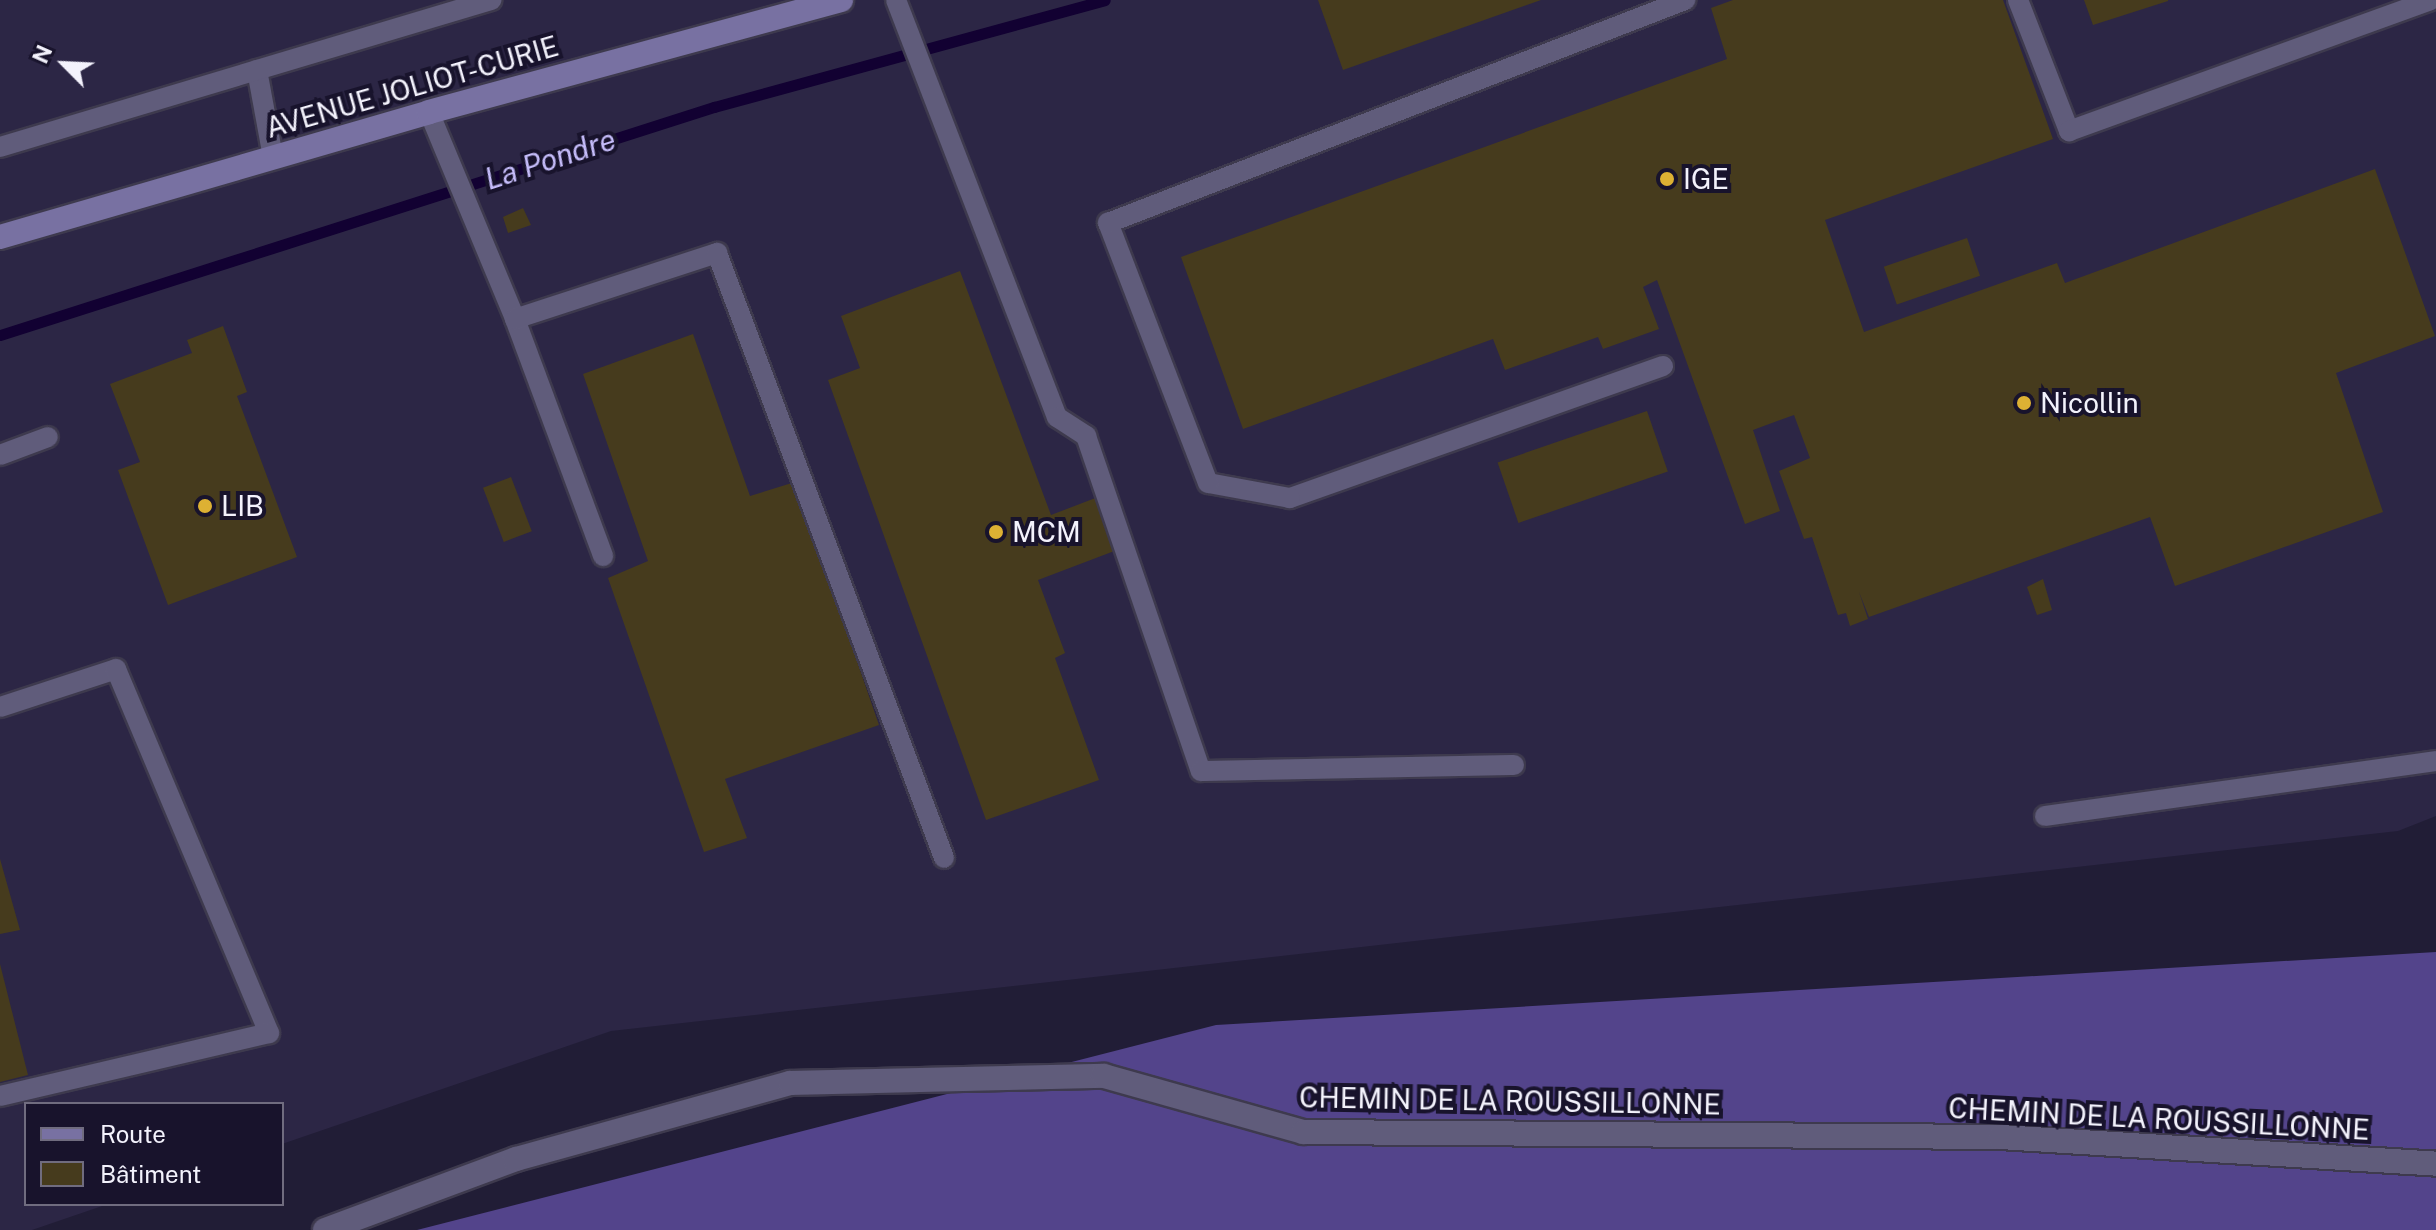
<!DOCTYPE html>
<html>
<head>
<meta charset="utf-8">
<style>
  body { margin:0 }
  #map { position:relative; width:2436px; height:1230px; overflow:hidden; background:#211d36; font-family:"Public Sans",sans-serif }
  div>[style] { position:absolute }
  .built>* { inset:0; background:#2c2645 }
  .forest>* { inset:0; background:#53448b }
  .stream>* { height:11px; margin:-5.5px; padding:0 5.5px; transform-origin:5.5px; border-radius:5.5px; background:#120132 }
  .building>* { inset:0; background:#463b1d; transform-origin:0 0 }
  .roads { filter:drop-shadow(2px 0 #3e3a4e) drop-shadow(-2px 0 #3e3a4e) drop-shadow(0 2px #3e3a4e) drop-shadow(0 -2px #3e3a4e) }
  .lane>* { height:20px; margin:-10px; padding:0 10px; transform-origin:10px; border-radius:10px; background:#605c7b }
  .street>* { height:24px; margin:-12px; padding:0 12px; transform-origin:12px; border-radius:12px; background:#605c7b }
  .secondary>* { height:24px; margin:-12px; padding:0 12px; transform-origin:12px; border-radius:12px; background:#7871a2 }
  .dots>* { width:22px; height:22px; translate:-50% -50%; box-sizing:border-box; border:4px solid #18132c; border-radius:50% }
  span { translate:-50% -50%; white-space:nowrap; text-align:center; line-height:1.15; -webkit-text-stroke:8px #18132c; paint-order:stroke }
  .street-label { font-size:28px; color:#f3f2fc }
  .poi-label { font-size:28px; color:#f3f2fc }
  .left { translate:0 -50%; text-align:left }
  .water-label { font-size:30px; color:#c5bcfa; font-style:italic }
  .legend { position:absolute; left:24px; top:1102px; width:260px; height:104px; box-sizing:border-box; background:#18132c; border:2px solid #706c7f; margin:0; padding:10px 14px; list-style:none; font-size:24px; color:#f3f2fc }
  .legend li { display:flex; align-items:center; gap:16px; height:40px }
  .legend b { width:40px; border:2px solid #706c7f }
  .north { position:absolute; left:24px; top:24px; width:80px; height:80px; -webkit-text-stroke:6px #18132c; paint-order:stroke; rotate:294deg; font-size:22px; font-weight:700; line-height:32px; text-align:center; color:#f3f2fc }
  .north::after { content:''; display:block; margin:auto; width:28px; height:36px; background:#f3f2fc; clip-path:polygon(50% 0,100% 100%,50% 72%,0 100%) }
</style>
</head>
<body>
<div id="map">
  <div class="built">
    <i style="clip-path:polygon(0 0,2436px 0,2436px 816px,2398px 831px,611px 1031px,282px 1144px,282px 1104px,26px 1104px,26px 1204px,108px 1204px,32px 1230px,0 1230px)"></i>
  </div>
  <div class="forest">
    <i style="clip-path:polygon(2436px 952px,2436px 1230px,417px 1230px,1216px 1025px)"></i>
  </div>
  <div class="stream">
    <i style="left:0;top:335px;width:750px;rotate:-17.71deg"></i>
    <i style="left:714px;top:107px;width:405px;rotate:-15.3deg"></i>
  </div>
  <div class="building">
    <i style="clip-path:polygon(1318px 0,1541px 0,1343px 70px)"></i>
    <i style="clip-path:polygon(1733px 0,2003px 0,2053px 139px,1825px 220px,1864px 332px,2057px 263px,2065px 283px,2375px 169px,2435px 336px,2336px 373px,2383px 512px,2175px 586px,2150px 517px,1869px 617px,1859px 592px,1868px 619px,1850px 626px,1846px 613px,1838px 615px,1812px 537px,1804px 539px,1779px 471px,1810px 458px,1794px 415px,1753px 430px,1780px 511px,1745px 524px,1657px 280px,1643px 287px,1659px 329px,1603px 349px,1598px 337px,1505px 370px,1493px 339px,1243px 429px,1181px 257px,1727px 59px,1711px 8px)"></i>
    <i style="clip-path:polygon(2084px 0,2168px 0,2168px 1px,2093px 25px)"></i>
    <i style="clip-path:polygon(523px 208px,531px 225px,508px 233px,503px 217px)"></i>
    <i style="left:1967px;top:238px;width:40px;height:88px;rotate:71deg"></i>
    <i style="clip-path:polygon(960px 271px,1051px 515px,1098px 497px,1117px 550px,1038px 580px,1065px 653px,1055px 658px,1099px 780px,986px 820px,828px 380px,860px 368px,841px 316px)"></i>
    <i style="clip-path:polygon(223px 326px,247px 392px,237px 396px,297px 557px,168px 605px,118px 470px,140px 462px,110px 384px,192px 353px,187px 340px)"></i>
    <i style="clip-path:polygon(693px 334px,750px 496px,795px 482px,879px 725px,725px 779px,747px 838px,704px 852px,608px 578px,648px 561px,583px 374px)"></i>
    <i style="left:1647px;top:411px;width:64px;height:158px;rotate:71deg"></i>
    <i style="left:511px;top:477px;width:58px;height:30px;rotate:69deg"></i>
    <i style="clip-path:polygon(2043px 579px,2052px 610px,2037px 615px,2027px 587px)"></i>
    <i style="clip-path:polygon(0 859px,20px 930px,0 934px)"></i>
    <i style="clip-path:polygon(0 964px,28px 1075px,0 1082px)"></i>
  </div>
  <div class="roads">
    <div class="lane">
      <i style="left:896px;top:0;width:447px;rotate:68.9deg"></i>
      <i style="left:1057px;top:417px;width:35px;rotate:33deg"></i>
      <i style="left:1086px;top:436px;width:354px;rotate:71.1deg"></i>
      <i style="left:1201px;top:771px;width:313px;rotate:-1.1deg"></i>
      <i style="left:2018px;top:0;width:141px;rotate:68.7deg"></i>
      <i style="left:2069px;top:131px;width:384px;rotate:-19.9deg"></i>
      <i style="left:257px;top:70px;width:88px;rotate:79.6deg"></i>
      <i style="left:429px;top:112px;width:224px;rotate:67.4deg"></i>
      <i style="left:515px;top:319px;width:253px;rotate:69.6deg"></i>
      <i style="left:0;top:147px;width:513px;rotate:-16.67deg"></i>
      <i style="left:515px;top:319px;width:213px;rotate:-18.1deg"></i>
      <i style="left:717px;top:253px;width:646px;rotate:69.43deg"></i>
      <i style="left:1663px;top:366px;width:396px;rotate:160.5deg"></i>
      <i style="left:1290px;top:498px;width:83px;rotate:-169.6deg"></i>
      <i style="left:1208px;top:483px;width:279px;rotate:-111deg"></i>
      <i style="left:1108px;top:223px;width:619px;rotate:-21.13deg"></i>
      <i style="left:0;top:455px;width:51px;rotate:-20.6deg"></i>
      <i style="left:0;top:707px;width:122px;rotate:-18.1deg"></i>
      <i style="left:116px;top:669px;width:395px;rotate:67.2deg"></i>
      <i style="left:269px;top:1033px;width:276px;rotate:166.8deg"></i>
      <i style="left:2045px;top:816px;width:395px;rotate:-8deg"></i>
    </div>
    <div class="street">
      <i style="left:325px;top:1230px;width:204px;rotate:-20.4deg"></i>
      <i style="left:516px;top:1159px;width:284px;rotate:-15.5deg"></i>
      <i style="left:790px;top:1083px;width:314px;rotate:-1.3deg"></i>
      <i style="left:1104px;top:1076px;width:207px;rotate:15.7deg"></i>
      <i style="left:1303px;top:1132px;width:697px;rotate:0.41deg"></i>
      <i style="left:2000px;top:1137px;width:437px;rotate:3.5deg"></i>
    </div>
    <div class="secondary">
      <i style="left:0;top:237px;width:447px;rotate:-16.2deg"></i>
      <i style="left:429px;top:112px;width:427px;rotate:-15.2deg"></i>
    </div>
  </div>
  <div class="dots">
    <i style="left:1667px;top:179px;background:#ddb133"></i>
    <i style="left:2024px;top:403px;background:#ddb133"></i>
    <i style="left:205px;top:506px;background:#ddb133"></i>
    <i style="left:996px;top:532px;background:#ddb133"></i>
  </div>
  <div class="street-label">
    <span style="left:412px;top:87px;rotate:-16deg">AVENUE JOLIOT-CURIE</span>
    <span style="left:1510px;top:1101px;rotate:1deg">CHEMIN DE LA ROUSSILLONNE</span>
    <span style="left:2159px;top:1119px;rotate:3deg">CHEMIN DE LA ROUSSILLONNE</span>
  </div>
  <div class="poi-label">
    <span class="left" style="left:1683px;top:179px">IGE</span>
    <span class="left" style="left:2040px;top:403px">Nicollin</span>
    <span class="left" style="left:221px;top:506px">LIB</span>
    <span class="left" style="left:1012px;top:532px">MCM</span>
  </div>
  <div class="water-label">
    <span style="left:550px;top:159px;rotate:-18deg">La Pondre</span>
  </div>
  <ul class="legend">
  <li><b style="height:10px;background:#7871a2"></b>Route</li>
  <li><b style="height:22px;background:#463b1d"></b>Bâtiment</li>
  </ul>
  <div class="north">N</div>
</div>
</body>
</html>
